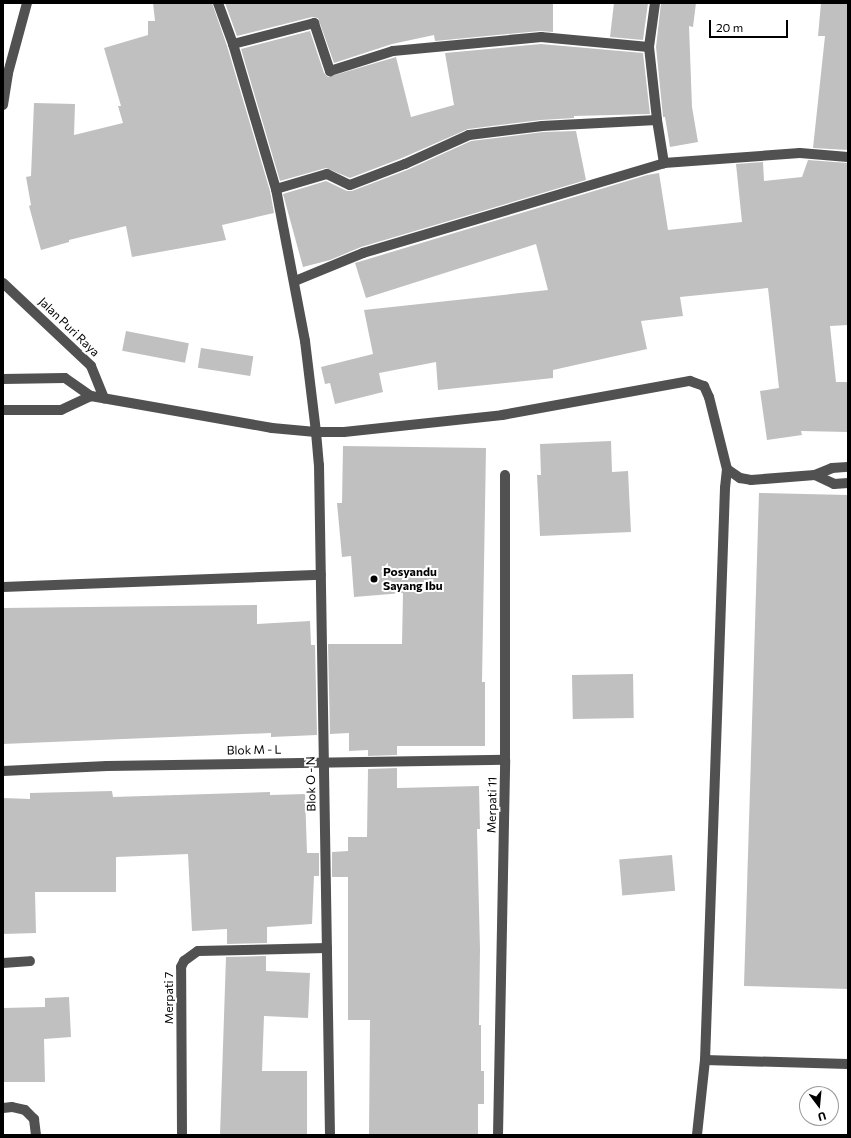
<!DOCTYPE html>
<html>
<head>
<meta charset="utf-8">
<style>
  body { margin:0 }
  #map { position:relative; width:851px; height:1138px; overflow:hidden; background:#fff; font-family:Commissioner,sans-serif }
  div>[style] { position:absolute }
  .building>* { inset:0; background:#c0c0c0; transform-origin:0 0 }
  .minor>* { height:10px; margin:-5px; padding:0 5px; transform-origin:5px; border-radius:5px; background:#515151 }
  .dots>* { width:11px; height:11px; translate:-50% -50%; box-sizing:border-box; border:2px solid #fff; border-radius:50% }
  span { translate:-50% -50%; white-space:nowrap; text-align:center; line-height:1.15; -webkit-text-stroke:4px #fff; paint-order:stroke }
  .street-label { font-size:12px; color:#000 }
  .poi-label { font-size:12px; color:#000; font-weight:700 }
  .left { translate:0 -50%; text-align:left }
  .frame { position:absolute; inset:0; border:4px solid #000; pointer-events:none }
  .north { position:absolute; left:799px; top:1086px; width:40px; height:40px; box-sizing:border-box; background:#fff; border:1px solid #999; border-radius:50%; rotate:164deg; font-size:11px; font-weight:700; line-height:16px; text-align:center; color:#000 }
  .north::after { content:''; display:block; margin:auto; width:14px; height:18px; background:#000; clip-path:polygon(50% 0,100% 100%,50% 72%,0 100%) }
  .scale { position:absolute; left:709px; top:20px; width:79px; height:18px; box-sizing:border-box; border:2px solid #000; border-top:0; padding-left:5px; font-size:12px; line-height:14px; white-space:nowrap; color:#000; -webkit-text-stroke:3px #fff; paint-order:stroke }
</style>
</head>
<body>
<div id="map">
  <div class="building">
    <i style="clip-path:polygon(153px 3px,212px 3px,227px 46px,270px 191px,274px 213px,222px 225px,226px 240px,132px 257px,126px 226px,69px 240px,69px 242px,41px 250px,29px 206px,31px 205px,26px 177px,31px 176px,34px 103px,75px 104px,74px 135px,123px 123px,118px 106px,121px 106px,104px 48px,148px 35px,148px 21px,155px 21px)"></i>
    <i style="clip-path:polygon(225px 3px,553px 3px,553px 32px,540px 31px,435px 41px,434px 35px,392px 44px,334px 63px,318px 18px,312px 17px,237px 36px)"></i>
    <i style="clip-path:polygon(614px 3px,648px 3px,643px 40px,610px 37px)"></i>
    <i style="clip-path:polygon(661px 3px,696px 3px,693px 27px,689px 26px,692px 107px,698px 142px,670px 147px,665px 117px,663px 117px,656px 47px)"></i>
    <i style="clip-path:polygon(821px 3px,848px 3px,848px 150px,813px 148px,825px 36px,818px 36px)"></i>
    <i style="clip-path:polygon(310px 31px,324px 73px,328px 77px,396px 57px,411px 117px,454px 105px,445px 53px,541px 44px,643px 53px,650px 114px,574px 116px,574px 118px,541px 120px,468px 129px,402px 158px,350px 178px,326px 168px,280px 181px,241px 49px)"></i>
    <i style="clip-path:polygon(576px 131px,586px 180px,361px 247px,330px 260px,303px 267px,283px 194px,326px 181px,347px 191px,352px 191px,407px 170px,471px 141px,543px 132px)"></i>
    <i style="clip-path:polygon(808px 160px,848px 163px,848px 325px,830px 326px,836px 382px,848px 382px,848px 432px,801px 431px,802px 435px,767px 440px,760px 391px,779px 388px,768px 288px,680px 297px,683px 316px,641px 321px,647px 349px,553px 370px,553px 378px,438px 390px,436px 362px,379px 373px,383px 392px,335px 404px,330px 383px,325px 384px,321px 367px,373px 354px,364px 310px,548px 290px,536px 244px,366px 298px,355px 263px,647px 175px,659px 173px,668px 230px,742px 222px,736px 164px,763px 162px,764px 181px,802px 177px)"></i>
    <i style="left:126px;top:331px;width:64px;height:20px;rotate:11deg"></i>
    <i style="left:201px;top:348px;width:53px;height:20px;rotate:9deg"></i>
    <i style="clip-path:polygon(611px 441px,612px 472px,628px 471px,631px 532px,540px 536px,537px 475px,541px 475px,540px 444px)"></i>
    <i style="clip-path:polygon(343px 446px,486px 448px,482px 682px,485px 682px,485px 746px,397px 746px,397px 755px,368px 756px,368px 750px,349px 751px,349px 733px,330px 734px,328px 644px,402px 644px,403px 593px,354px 597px,351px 556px,342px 557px,337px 503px,342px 503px)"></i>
    <i style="clip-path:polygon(759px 493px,848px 495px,848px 989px,744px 986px)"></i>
    <i style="clip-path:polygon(257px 605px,257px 624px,310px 621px,311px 645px,315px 645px,317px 735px,271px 737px,271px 733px,3px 744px,3px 608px)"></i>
    <i style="left:633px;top:674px;width:44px;height:61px;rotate:89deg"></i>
    <i style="clip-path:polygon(397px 768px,397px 788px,479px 786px,480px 829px,477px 829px,480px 949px,479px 1025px,481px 1025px,481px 1071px,484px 1071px,484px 1104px,478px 1104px,478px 1135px,369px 1135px,370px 1020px,348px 1020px,348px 877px,332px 877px,332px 852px,348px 851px,348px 837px,367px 837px,368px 769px)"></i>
    <i style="clip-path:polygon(112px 791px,113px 797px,270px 792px,270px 795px,305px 794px,307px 853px,319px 853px,319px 876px,314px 876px,312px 924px,267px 927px,267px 943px,227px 944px,227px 929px,192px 931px,188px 854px,116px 857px,116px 892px,35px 892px,36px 933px,3px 934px,3px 798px,30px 799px,30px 793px)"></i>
    <i style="left:672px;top:855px;width:36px;height:53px;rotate:85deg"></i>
    <i style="clip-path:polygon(266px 956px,266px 971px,310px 973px,308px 1018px,264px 1016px,262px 1071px,307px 1071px,307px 1135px,220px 1135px,226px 957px)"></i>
    <i style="clip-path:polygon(69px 997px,71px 1037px,44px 1039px,45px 1082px,3px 1082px,3px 1008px,45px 1007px,45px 998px)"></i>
  </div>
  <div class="minor">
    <i style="left:218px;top:3px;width:44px;rotate:69.9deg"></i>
    <i style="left:233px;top:44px;width:151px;rotate:73.5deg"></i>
    <i style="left:276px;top:189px;width:155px;rotate:79.2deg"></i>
    <i style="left:305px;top:341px;width:92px;rotate:83.1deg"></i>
    <i style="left:316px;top:432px;width:33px;rotate:85deg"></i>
    <i style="left:319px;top:465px;width:670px;rotate:89.06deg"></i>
    <i style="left:655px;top:3px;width:44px;rotate:97.8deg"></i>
    <i style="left:649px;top:47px;width:73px;rotate:83.7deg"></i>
    <i style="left:657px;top:120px;width:44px;rotate:80.8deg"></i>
    <i style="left:233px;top:44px;width:84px;rotate:-14.5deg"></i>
    <i style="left:314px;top:23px;width:51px;rotate:71.6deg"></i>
    <i style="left:330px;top:71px;width:66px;rotate:-17.6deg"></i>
    <i style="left:393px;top:51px;width:149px;rotate:-5.4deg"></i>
    <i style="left:541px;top:37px;width:108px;rotate:5.3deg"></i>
    <i style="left:3px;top:105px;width:32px;rotate:-81deg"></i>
    <i style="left:8px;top:73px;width:73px;rotate:-74.8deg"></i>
    <i style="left:276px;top:189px;width:53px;rotate:-16.4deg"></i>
    <i style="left:327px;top:174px;width:25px;rotate:26deg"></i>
    <i style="left:350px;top:185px;width:59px;rotate:-20.9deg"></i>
    <i style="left:405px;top:164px;width:70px;rotate:-24.4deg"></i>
    <i style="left:469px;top:135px;width:74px;rotate:-7deg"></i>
    <i style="left:542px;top:126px;width:115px;rotate:-3deg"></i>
    <i style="left:295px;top:281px;width:74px;rotate:-22.4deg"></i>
    <i style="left:363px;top:253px;width:314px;rotate:-16.6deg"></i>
    <i style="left:664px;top:163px;width:136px;rotate:-4.2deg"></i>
    <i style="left:800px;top:153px;width:48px;rotate:4.8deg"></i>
    <i style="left:3px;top:283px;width:121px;rotate:43.3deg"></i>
    <i style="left:91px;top:366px;width:35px;rotate:68deg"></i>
    <i style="left:3px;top:379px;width:62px;rotate:-0.9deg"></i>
    <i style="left:65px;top:378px;width:32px;rotate:35deg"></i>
    <i style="left:91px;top:396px;width:184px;rotate:10deg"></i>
    <i style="left:272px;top:428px;width:44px;rotate:5.2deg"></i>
    <i style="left:316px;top:432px;width:28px"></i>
    <i style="left:344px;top:432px;width:159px;rotate:-6.1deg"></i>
    <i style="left:502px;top:415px;width:191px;rotate:-10.3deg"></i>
    <i style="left:690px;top:381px;width:15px;rotate:20deg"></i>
    <i style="left:704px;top:386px;width:12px;rotate:66deg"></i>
    <i style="left:709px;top:397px;width:74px;rotate:76deg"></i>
    <i style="left:727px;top:469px;width:19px;rotate:96deg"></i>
    <i style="left:725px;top:488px;width:572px;rotate:92deg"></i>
    <i style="left:705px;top:1060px;width:75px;rotate:96.1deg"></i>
    <i style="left:3px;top:410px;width:58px"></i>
    <i style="left:61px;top:410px;width:33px;rotate:-25deg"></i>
    <i style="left:727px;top:469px;width:16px;rotate:35deg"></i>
    <i style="left:740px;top:478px;width:11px;rotate:10deg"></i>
    <i style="left:751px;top:480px;width:64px;rotate:-4.5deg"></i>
    <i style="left:815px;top:475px;width:18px;rotate:-22deg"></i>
    <i style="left:832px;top:468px;width:16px;rotate:-4deg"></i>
    <i style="left:815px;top:475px;width:21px;rotate:25deg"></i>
    <i style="left:834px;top:484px;width:14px;rotate:-4deg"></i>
    <i style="left:3px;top:587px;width:318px;rotate:-2.2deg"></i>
    <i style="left:3px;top:771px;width:104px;rotate:-2.8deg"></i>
    <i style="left:107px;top:766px;width:398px;rotate:-0.9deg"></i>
    <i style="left:3px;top:963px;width:27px;rotate:-4deg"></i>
    <i style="left:705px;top:1060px;width:143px;rotate:1.6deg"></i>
    <i style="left:3px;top:1108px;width:9px;rotate:-6deg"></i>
    <i style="left:12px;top:1107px;width:13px;rotate:13deg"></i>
    <i style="left:25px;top:1110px;width:13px;rotate:45deg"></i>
    <i style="left:34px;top:1119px;width:16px;rotate:83deg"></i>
    <i style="left:182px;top:1135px;width:168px;rotate:-90.3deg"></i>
    <i style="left:181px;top:967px;width:7px;rotate:-63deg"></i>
    <i style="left:184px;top:961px;width:17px;rotate:-36deg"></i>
    <i style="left:198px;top:951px;width:129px;rotate:-1.3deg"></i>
    <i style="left:498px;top:1135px;width:375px;rotate:-88.9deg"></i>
    <i style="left:505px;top:760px;width:285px;rotate:-90deg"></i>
  </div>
  <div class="dots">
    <i style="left:374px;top:579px;background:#000"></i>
  </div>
  <div class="street-label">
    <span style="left:69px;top:327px;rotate:44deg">Jalan Puri Raya</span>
    <span style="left:254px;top:750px;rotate:-1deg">Blok M - L</span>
    <span style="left:311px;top:784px;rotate:-91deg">Blok O - N</span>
    <span style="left:492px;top:805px;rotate:-89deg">Merpati 11</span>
    <span style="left:169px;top:998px;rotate:-90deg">Merpati 7</span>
  </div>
  <div class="poi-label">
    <span class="left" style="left:383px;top:579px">Posyandu<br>Sayang Ibu</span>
  </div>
  <div class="frame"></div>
  <div class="north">U</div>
  <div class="scale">20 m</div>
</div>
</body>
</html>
